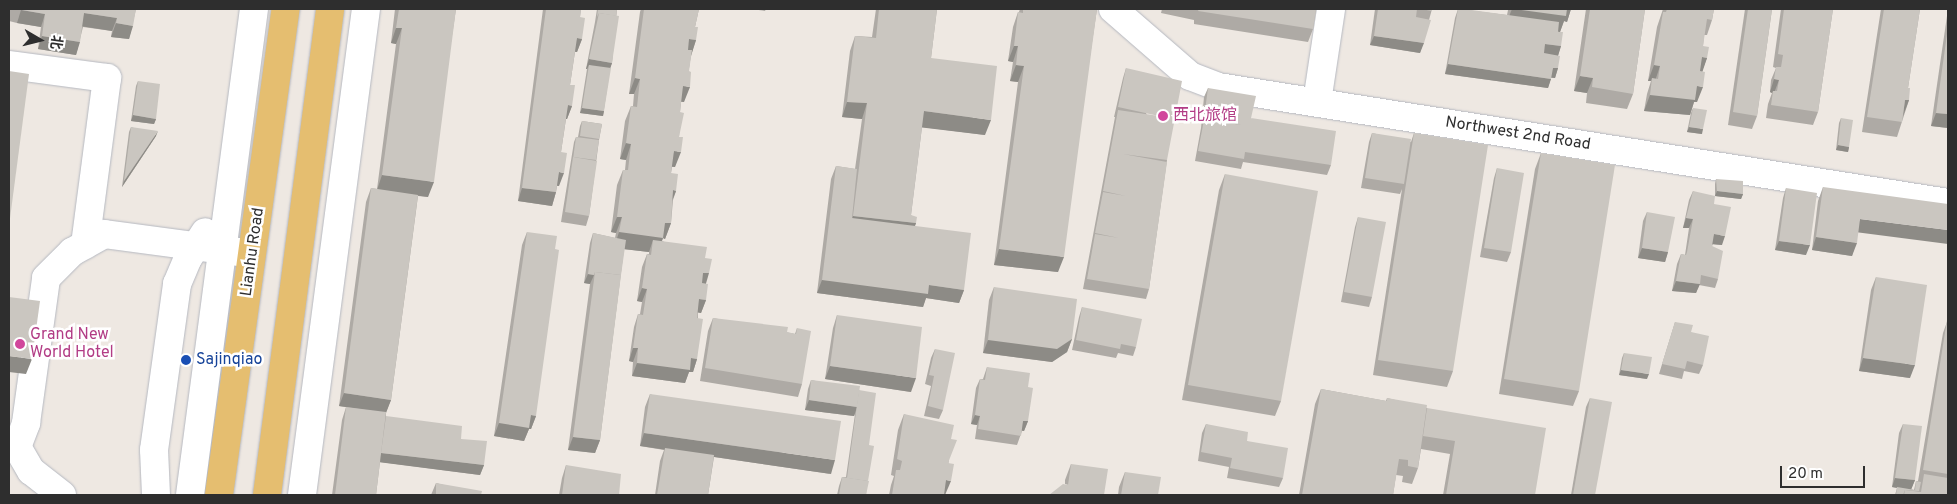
<!DOCTYPE html>
<html>
<head>
<meta charset="utf-8">
<style>
	body { margin:0 }
	#map { position:relative; width:1957px; height:504px; overflow:hidden; background:#eee8e2; font-family:Overpass,"Noto Sans SC",sans-serif }
	div>[style] { position:absolute }
	[style*='--x'] { left:calc(var(--x)*1px); top:calc(var(--y)*1px); width:calc(var(--w)*1px); rotate:calc(var(--a)*1deg) }
	.roads { filter:drop-shadow(0 0 1px #b5b8c0) drop-shadow(0 0 1px #b5b8c0) }
	.minor>* { height:28px; margin:-14px; padding:0 14px; transform-origin:14px; border-radius:14px; background:#fff }
	.major>* { height:28px; margin:-14px; padding:0 14px; transform-origin:14px; border-radius:14px; background:#e5be70 }
	.wall>* { inset:0; background:#aeaaa5 }
	.shaded-wall>* { inset:0; background:#8d8b86 }
	.building>* { inset:0; background:#cac6c0 }
	.dots>* { width:14px; height:14px; translate:-50% -50%; box-sizing:border-box; border:2px solid #fff; border-radius:50% }
	span { translate:-50% -50%; white-space:nowrap; text-align:center; line-height:1.15; -webkit-text-stroke:5px #fff; paint-order:stroke }
	.hotel-label { font-size:16px; color:#b23c85 }
	.left { translate:0 -50%; text-align:left }
	.street-label { font-size:16px; color:#2e2e2e }
	.transit-label { font-size:16px; color:#164399 }
	.frame { position:absolute; inset:0; border:10px solid #2e2e2e; pointer-events:none }
	.north { position:absolute; left:15px; top:15px; width:50px; height:50px; -webkit-text-stroke:4px #fff; paint-order:stroke; rotate:98deg; font-size:14px; font-weight:700; line-height:20px; text-align:center; color:#2e2e2e }
	.north::after { content:''; display:block; margin:auto; width:18px; height:22px; background:#2e2e2e; clip-path:polygon(50% 0,100% 100%,50% 72%,0 100%) }
	.scale { position:absolute; left:1780px; top:466px; width:85px; height:22px; box-sizing:border-box; border:2px solid #2e2e2e; border-top:0; padding-left:6px; font-size:15px; line-height:18px; white-space:nowrap; color:#2e2e2e; -webkit-text-stroke:4px #fff; paint-order:stroke }
</style>
</head>
<body>
<div id="map">
	<div class="roads">
		<div class="minor">
			<i style="--x:1113;--y:9;--w:102;--a:41"></i>
			<i style="--x:1190;--y:76;--w:30;--a:21"></i>
			<i style="--x:1218;--y:87;--w:739;--a:9.03"></i>
			<i style="--x:9;--y:65;--w:99;--a:7.6"></i>
			<i style="--x:107;--y:78;--w:168;--a:97.5"></i>
			<i style="--x:1317;--y:102;--w:94;--a:-81.4"></i>
			<i style="--x:62;--y:495;--w:39;--a:-142"></i>
			<i style="--x:31;--y:471;--w:28;--a:-120"></i>
			<i style="--x:17;--y:447;--w:26;--a:-69"></i>
			<i style="--x:26;--y:423;--w:146;--a:-82.1"></i>
			<i style="--x:46;--y:278;--w:37;--a:-45"></i>
			<i style="--x:72;--y:252;--w:37;--a:-29"></i>
			<i style="--x:104;--y:234;--w:136;--a:7.6"></i>
			<i style="--x:156;--y:495;--w:45;--a:-92.5"></i>
			<i style="--x:154;--y:450;--w:168;--a:-82.1"></i>
			<i style="--x:177;--y:284;--w:26;--a:-67"></i>
			<i style="--x:187;--y:260;--w:33;--a:-57"></i>
			<i style="--x:190;--y:495;--w:490;--a:-82.5"></i>
			<i style="--x:302;--y:495;--w:490;--a:-82.5"></i>
		</div>
		<div class="major">
			<i style="--x:219;--y:495;--w:491;--a:-82.2"></i>
			<i style="--x:267;--y:495;--w:490;--a:-82.6"></i>
		</div>
	</div>
	<div class="wall">
		<i style="clip-path:polygon(9px 9px,136px 9px,129px 39px,111px 37px,112px 31px,83px 27px,76px 55px,38px 49px,41px 27px,17px 23px,9px 21px)"></i>
		<i style="clip-path:polygon(395px 9px,456px 9px,428px 197px,418px 196px,391px 400px,386px 412px,386px 417px,461px 439px,484px 465px,480px 475px,380px 462px,376px 495px,332px 495px,342px 420px,346px 407px,339px 406px,366px 202px,371px 188px,377px 189px,396px 44px,391px 43px)"></i>
		<i style="clip-path:polygon(543px 9px,581px 9px,580px 17px,582px 39px,577px 52px,575px 52px,570px 85px,572px 106px,567px 119px,566px 119px,561px 152px,559px 186px,557px 186px,556px 192px,552px 206px,518px 201px)"></i>
		<i style="clip-path:polygon(597px 9px,617px 9px,612px 63px,610px 68px,603px 116px,580px 113px,587px 69px,586px 69px,595px 22px)"></i>
		<i style="clip-path:polygon(641px 9px,699px 9px,695px 27px,696px 40px,691px 55px,684px 102px,681px 102px,680px 112px,679px 137px,675px 167px,672px 167px,671px 173px,676px 191px,673px 200px,671px 223px,665px 239px,663px 238px,662px 241px,705px 258px,706px 300px,701px 313px,698px 312px,697px 359px,693px 372px,689px 372px,685px 383px,632px 376px,633px 362px,629px 361px,634px 327px,638px 314px,640px 314px,642px 302px,637px 301px,642px 267px,647px 254px,649px 254px,649px 252px,624px 249px,600px 440px,595px 453px,568px 450px,590px 284px,584px 283px,590px 243px,593px 233px,615px 238px,616px 233px,611px 232px,617px 185px,623px 170px,625px 170px,626px 160px,620px 159px,625px 121px,631px 106px,633px 106px,634px 94px,629px 94px,640px 12px)"></i>
		<i style="clip-path:polygon(751px 9px,766px 9px,765px 11px)"></i>
		<i style="clip-path:polygon(854px 9px,864px 9px,863px 10px)"></i>
		<i style="clip-path:polygon(876px 9px,937px 9px,931px 58px,985px 135px,922px 127px,911px 215px,916px 223px,915px 226px,964px 290px,959px 303px,926px 298px,923px 307px,817px 293px,831px 179px,836px 166px,855px 169px,862px 119px,842px 117px,850px 51px,855px 36px,872px 37px)"></i>
		<i style="clip-path:polygon(1020px 9px,1097px 9px,1058px 272px,994px 265px,1018px 82px,1010px 81px,1013px 62px,1008px 61px,1013px 27px,1018px 12px,1019px 12px)"></i>
		<i style="clip-path:polygon(1162px 9px,1316px 9px,1313px 29px,1308px 42px,1194px 24px,1194px 20px,1161px 13px)"></i>
		<i style="clip-path:polygon(1375px 9px,1432px 9px,1420px 53px,1370px 45px)"></i>
		<i style="clip-path:polygon(1458px 9px,1507px 15px,1508px 10px,1502px 9px,1571px 9px,1567px 22px,1564px 21px,1560px 32px,1558px 31px,1561px 46px,1558px 55px,1558px 68px,1555px 78px,1551px 78px,1548px 88px,1445px 74px,1455px 18px)"></i>
		<i style="clip-path:polygon(1586px 9px,1645px 9px,1633px 94px,1627px 109px,1586px 103px,1587px 93px,1574px 91px)"></i>
		<i style="clip-path:polygon(1663px 9px,1714px 9px,1712px 20px,1707px 35px,1704px 35px,1703px 46px,1707px 58px,1702px 71px,1697px 102px,1694px 102px,1690px 115px,1644px 111px,1647px 94px,1651px 81px,1648px 81px,1657px 27px)"></i>
		<i style="clip-path:polygon(1745px 9px,1772px 9px,1757px 116px,1752px 129px,1728px 125px)"></i>
		<i style="clip-path:polygon(1781px 9px,1833px 9px,1818px 112px,1813px 125px,1766px 118px,1768px 104px,1772px 93px,1770px 92px,1771px 80px,1776px 68px,1773px 67px)"></i>
		<i style="clip-path:polygon(1881px 9px,1920px 9px,1908px 88px,1909px 100px,1897px 137px,1862px 132px)"></i>
		<i style="clip-path:polygon(1948px 9px,1948px 128px,1931px 126px)"></i>
		<i style="clip-path:polygon(1126px 68px,1167px 160px,1149px 289px,1146px 299px,1083px 289px,1115px 117px,1114px 117px,1123px 78px)"></i>
		<i style="clip-path:polygon(138px 81px,156px 119px,154px 124px,131px 121px,136px 86px)"></i>
		<i style="clip-path:polygon(1208px 88px,1250px 122px,1331px 165px,1327px 175px,1243px 162px,1241px 169px,1195px 161px,1201px 128px,1204px 97px)"></i>
		<i style="clip-path:polygon(1693px 108px,1702px 134px,1687px 132px,1691px 113px)"></i>
		<i style="clip-path:polygon(1841px 118px,1849px 147px,1848px 152px,1836px 150px,1839px 123px)"></i>
		<i style="clip-path:polygon(582px 121px,602px 124px,599px 140px,589px 216px,586px 226px,561px 222px,574px 142px,576px 137px,578px 137px,580px 126px)"></i>
		<i style="clip-path:polygon(131px 127px,156px 136px,122px 187px,129px 132px)"></i>
		<i style="clip-path:polygon(1372px 133px,1411px 142px,1414px 133px,1453px 371px,1447px 387px,1373px 375px,1402px 189px,1400px 194px,1361px 188px,1369px 142px)"></i>
		<i style="clip-path:polygon(1541px 153px,1579px 391px,1573px 406px,1499px 394px,1535px 169px)"></i>
		<i style="clip-path:polygon(1497px 168px,1511px 252px,1507px 262px,1480px 257px,1494px 178px)"></i>
		<i style="clip-path:polygon(1225px 174px,1281px 401px,1275px 416px,1182px 400px,1219px 190px)"></i>
		<i style="clip-path:polygon(1716px 179px,1743px 194px,1741px 199px,1715px 196px,1715px 184px)"></i>
		<i style="clip-path:polygon(1823px 187px,1858px 232px,1852px 256px,1812px 250px,1818px 201px)"></i>
		<i style="clip-path:polygon(1786px 188px,1806px 255px,1775px 250px,1783px 198px)"></i>
		<i style="clip-path:polygon(1693px 191px,1714px 204px,1722px 245px,1713px 244px,1712px 246px,1718px 279px,1715px 288px,1699px 285px,1696px 293px,1672px 291px,1677px 264px,1681px 254px,1685px 255px,1689px 228px,1683px 228px,1689px 200px)"></i>
		<i style="clip-path:polygon(1647px 212px,1668px 252px,1665px 262px,1638px 258px,1643px 221px)"></i>
		<i style="clip-path:polygon(1358px 217px,1372px 297px,1369px 307px,1341px 302px,1355px 227px)"></i>
		<i style="clip-path:polygon(527px 232px,536px 416px,531px 429px,529px 429px,524px 441px,494px 436px,522px 245px)"></i>
		<i style="clip-path:polygon(1876px 277px,1910px 378px,1859px 371px,1871px 290px)"></i>
		<i style="clip-path:polygon(994px 287px,1072px 339px,1067px 352px,1052px 362px,983px 353px,989px 300px)"></i>
		<i style="clip-path:polygon(1082px 307px,1136px 347px,1133px 356px,1118px 353px,1116px 358px,1072px 350px,1079px 317px)"></i>
		<i style="clip-path:polygon(837px 315px,911px 392px,825px 379px,833px 328px)"></i>
		<i style="clip-path:polygon(713px 318px,795px 334px,797px 328px,802px 384px,798px 397px,700px 381px,708px 331px)"></i>
		<i style="clip-path:polygon(1948px 319px,1948px 495px,1895px 495px,1897px 488px,1892px 487px,1899px 433px,1903px 424px,1915px 480px,1911px 489px,1914px 490px,1916px 481px,1918px 481px,1943px 333px)"></i>
		<i style="clip-path:polygon(1675px 322px,1691px 332px,1703px 365px,1699px 374px,1684px 371px,1682px 379px,1659px 374px)"></i>
		<i style="clip-path:polygon(935px 349px,943px 410px,939px 419px,924px 416px,931px 386px,925px 384px,931px 358px)"></i>
		<i style="clip-path:polygon(1624px 353px,1647px 379px,1619px 375px,1622px 358px)"></i>
		<i style="clip-path:polygon(987px 367px,1028px 387px,1028px 421px,1024px 431px,1022px 431px,1017px 445px,975px 439px,977px 425px,971px 424px,976px 388px,980px 379px,983px 379px)"></i>
		<i style="clip-path:polygon(811px 380px,859px 390px,869px 445px,866px 495px,837px 495px,839px 486px,842px 477px,846px 477px,855px 414px,854px 416px,805px 410px,808px 389px)"></i>
		<i style="clip-path:polygon(1321px 389px,1386px 401px,1387px 398px,1427px 408px,1535px 495px,1443px 495px,1450px 454px,1421px 449px,1418px 468px,1412px 484px,1402px 482px,1403px 476px,1396px 475px,1393px 495px,1299px 495px,1315px 404px)"></i>
		<i style="clip-path:polygon(650px 394px,831px 474px,714px 457px,708px 495px,655px 495px,660px 461px,664px 450px,640px 446px,645px 407px)"></i>
		<i style="clip-path:polygon(1590px 398px,1595px 495px,1571px 495px,1586px 407px)"></i>
		<i style="clip-path:polygon(904px 414px,951px 439px,945px 495px,889px 495px,891px 485px,894px 476px,891px 475px,898px 430px)"></i>
		<i style="clip-path:polygon(1206px 424px,1247px 441px,1283px 478px,1279px 487px,1227px 478px,1229px 467px,1198px 461px,1202px 433px)"></i>
		<i style="clip-path:polygon(1071px 464px,1104px 495px,1065px 484px,1065px 480px)"></i>
		<i style="clip-path:polygon(566px 465px,619px 495px,559px 495px,562px 478px)"></i>
		<i style="clip-path:polygon(1125px 472px,1158px 495px,1118px 495px,1119px 487px)"></i>
		<i style="clip-path:polygon(436px 483px,481px 495px,431px 495px)"></i>
	</div>
	<div class="shaded-wall">
		<i style="clip-path:polygon(1512px 9px,1571px 9px,1567px 22px,1564px 21px,1560px 32px,1506px 24px)"></i>
		<i style="clip-path:polygon(21px 10px,45px 14px,41px 27px,17px 23px)"></i>
		<i style="clip-path:polygon(84px 13px,117px 18px,112px 31px,80px 26px)"></i>
		<i style="clip-path:polygon(116px 23px,133px 26px,129px 39px,111px 37px)"></i>
		<i style="clip-path:polygon(396px 28px,402px 28px,396px 44px,391px 43px)"></i>
		<i style="clip-path:polygon(42px 36px,80px 42px,76px 55px,38px 49px)"></i>
		<i style="clip-path:polygon(1374px 36px,1424px 43px,1420px 53px,1370px 45px)"></i>
		<i style="clip-path:polygon(577px 38px,582px 39px,577px 52px,572px 51px)"></i>
		<i style="clip-path:polygon(689px 39px,696px 40px,691px 56px,684px 55px)"></i>
		<i style="clip-path:polygon(1545px 44px,1561px 46px,1558px 56px,1541px 54px)"></i>
		<i style="clip-path:polygon(1014px 46px,1018px 46px,1013px 62px,1008px 61px)"></i>
		<i style="clip-path:polygon(1702px 57px,1707px 58px,1702px 73px,1696px 72px)"></i>
		<i style="clip-path:polygon(589px 59px,612px 63px,609px 72px,589px 65px,587px 69px,586px 69px)"></i>
		<i style="clip-path:polygon(1448px 64px,1551px 79px,1548px 88px,1445px 74px)"></i>
		<i style="clip-path:polygon(1016px 65px,1024px 66px,1018px 82px,1010px 81px)"></i>
		<i style="clip-path:polygon(1654px 65px,1660px 66px,1655px 81px,1652px 78px,1651px 81px,1648px 81px)"></i>
		<i style="clip-path:polygon(1553px 68px,1558px 68px,1555px 78px,1549px 77px)"></i>
		<i style="clip-path:polygon(1580px 76px,1593px 78px,1587px 93px,1574px 91px)"></i>
		<i style="clip-path:polygon(635px 78px,640px 79px,634px 94px,629px 94px)"></i>
		<i style="clip-path:polygon(1774px 79px,1779px 80px,1774px 93px,1773px 91px,1772px 93px,1770px 92px)"></i>
		<i style="clip-path:polygon(683px 86px,690px 87px,684px 102px,678px 101px)"></i>
		<i style="clip-path:polygon(1697px 86px,1703px 87px,1697px 102px,1694px 102px,1690px 115px,1644px 111px,1650px 95px)"></i>
		<i style="clip-path:polygon(1905px 100px,1909px 100px,1903px 116px)"></i>
		<i style="clip-path:polygon(847px 102px,867px 103px,862px 119px,842px 117px)"></i>
		<i style="clip-path:polygon(568px 105px,572px 106px,567px 119px,563px 119px)"></i>
		<i style="clip-path:polygon(582px 108px,604px 111px,603px 116px,580px 113px)"></i>
		<i style="clip-path:polygon(924px 111px,991px 120px,985px 135px,918px 127px)"></i>
		<i style="clip-path:polygon(1936px 113px,1948px 114px,1948px 128px,1931px 126px)"></i>
		<i style="clip-path:polygon(133px 115px,156px 119px,154px 124px,131px 121px)"></i>
		<i style="clip-path:polygon(1689px 127px,1703px 129px,1702px 134px,1687px 132px)"></i>
		<i style="clip-path:polygon(158px 131px,156px 136px,122px 187px,124px 181px)"></i>
		<i style="clip-path:polygon(626px 143px,631px 144px,626px 160px,620px 159px)"></i>
		<i style="clip-path:polygon(1838px 145px,1849px 147px,1848px 152px,1836px 150px)"></i>
		<i style="clip-path:polygon(674px 151px,681px 152px,675px 167px,668px 166px)"></i>
		<i style="clip-path:polygon(559px 172px,564px 173px,559px 186px,554px 185px)"></i>
		<i style="clip-path:polygon(382px 175px,434px 182px,428px 197px,377px 190px)"></i>
		<i style="clip-path:polygon(522px 188px,556px 192px,552px 206px,518px 201px)"></i>
		<i style="clip-path:polygon(673px 190px,676px 191px,670px 206px)"></i>
		<i style="clip-path:polygon(1717px 191px,1743px 194px,1741px 199px,1715px 196px)"></i>
		<i style="clip-path:polygon(853px 216px,916px 223px,910px 238px,848px 231px)"></i>
		<i style="clip-path:polygon(617px 217px,622px 217px,616px 233px,611px 232px)"></i>
		<i style="clip-path:polygon(1686px 218px,1693px 219px,1689px 228px,1683px 228px)"></i>
		<i style="clip-path:polygon(1860px 219px,1948px 230px,1948px 244px,1855px 232px)"></i>
		<i style="clip-path:polygon(665px 223px,671px 223px,665px 239px,663px 238px,657px 253px,653px 240px,649px 252px,614px 248px,619px 232px)"></i>
		<i style="clip-path:polygon(1714px 234px,1725px 236px,1722px 245px,1710px 244px)"></i>
		<i style="clip-path:polygon(1816px 237px,1857px 243px,1852px 256px,1812px 250px)"></i>
		<i style="clip-path:polygon(1779px 241px,1810px 245px,1806px 255px,1775px 250px)"></i>
		<i style="clip-path:polygon(1642px 248px,1668px 252px,1665px 262px,1638px 258px)"></i>
		<i style="clip-path:polygon(999px 249px,1064px 257px,1058px 272px,994px 265px)"></i>
		<i style="clip-path:polygon(703px 273px,709px 273px,705px 287px,698px 286px)"></i>
		<i style="clip-path:polygon(588px 274px,594px 275px,590px 284px,584px 283px)"></i>
		<i style="clip-path:polygon(822px 280px,929px 285px,964px 290px,959px 303px,926px 298px,923px 307px,817px 293px)"></i>
		<i style="clip-path:polygon(1676px 281px,1700px 284px,1696px 293px,1672px 291px)"></i>
		<i style="clip-path:polygon(642px 288px,647px 289px,642px 302px,637px 301px)"></i>
		<i style="clip-path:polygon(699px 299px,706px 300px,701px 313px,694px 312px)"></i>
		<i style="clip-path:polygon(1072px 339px,1067px 352px,1052px 362px,983px 353px,988px 340px)"></i>
		<i style="clip-path:polygon(633px 348px,638px 348px,633px 362px,629px 361px)"></i>
		<i style="clip-path:polygon(9px 356px,32px 359px,26px 374px,9px 372px)"></i>
		<i style="clip-path:polygon(691px 358px,697px 359px,693px 372px,689px 372px,685px 383px,632px 376px,637px 363px)"></i>
		<i style="clip-path:polygon(1863px 358px,1915px 365px,1910px 378px,1859px 371px)"></i>
		<i style="clip-path:polygon(830px 366px,916px 378px,911px 392px,825px 379px)"></i>
		<i style="clip-path:polygon(1621px 370px,1649px 374px,1647px 379px,1619px 375px)"></i>
		<i style="clip-path:polygon(344px 393px,391px 400px,386px 413px,339px 406px)"></i>
		<i style="clip-path:polygon(809px 400px,857px 407px,854px 416px,805px 410px)"></i>
		<i style="clip-path:polygon(531px 415px,536px 416px,531px 429px,529px 429px,524px 441px,494px 436px,499px 423px)"></i>
		<i style="clip-path:polygon(975px 415px,980px 416px,977px 425px,971px 424px)"></i>
		<i style="clip-path:polygon(1023px 421px,1028px 421px,1024px 431px,1020px 430px)"></i>
		<i style="clip-path:polygon(644px 433px,835px 460px,831px 474px,640px 446px)"></i>
		<i style="clip-path:polygon(573px 437px,600px 440px,595px 453px,568px 450px)"></i>
		<i style="clip-path:polygon(381px 453px,484px 465px,480px 475px,378px 462px)"></i>
		<i style="clip-path:polygon(1895px 478px,1915px 480px,1911px 490px,1892px 487px)"></i>
		<i style="clip-path:polygon(946px 480px,951px 481px,945px 495px,941px 495px)"></i>
	</div>
	<div class="building">
		<i style="clip-path:polygon(16px 9px,136px 9px,133px 26px,116px 23px,117px 18px,84px 13px,80px 42px,42px 36px,45px 14px)"></i>
		<i style="clip-path:polygon(399px 9px,456px 9px,434px 182px,382px 175px,402px 28px,396px 28px)"></i>
		<i style="clip-path:polygon(546px 9px,581px 9px,580px 17px,585px 18px,582px 39px,577px 38px,570px 85px,575px 85px,572px 106px,568px 105px,561px 152px,567px 153px,564px 173px,559px 172px,556px 192px,522px 188px)"></i>
		<i style="clip-path:polygon(598px 9px,617px 9px,616px 16px,599px 13px,597px 17px)"></i>
		<i style="clip-path:polygon(644px 9px,699px 9px,695px 27px,698px 27px,696px 40px,689px 39px,688px 50px,692px 50px,689px 71px,691px 72px,690px 87px,683px 86px,680px 112px,684px 113px,679px 137px,683px 137px,681px 152px,674px 151px,671px 173px,678px 174px,676px 191px,673px 190px,671px 223px,665px 223px,663px 238px,619px 232px,622px 217px,617px 217px,623px 170px,628px 170px,631px 144px,626px 143px,631px 106px,637px 107px,640px 79px,635px 78px)"></i>
		<i style="clip-path:polygon(879px 9px,937px 9px,931px 58px,997px 66px,991px 120px,924px 111px,911px 215px,917px 217px,916px 223px,853px 216px,867px 103px,847px 102px,855px 36px,876px 38px)"></i>
		<i style="clip-path:polygon(1023px 9px,1097px 9px,1064px 257px,999px 249px,1024px 66px,1016px 65px,1018px 46px,1014px 46px,1018px 12px,1023px 13px)"></i>
		<i style="clip-path:polygon(1199px 9px,1316px 9px,1313px 29px,1198px 11px)"></i>
		<i style="clip-path:polygon(1378px 9px,1417px 9px,1416px 17px,1431px 20px,1424px 43px,1374px 36px)"></i>
		<i style="clip-path:polygon(1421px 9px,1432px 9px,1432px 11px)"></i>
		<i style="clip-path:polygon(1458px 9px,1464px 9px,1559px 22px,1558px 32px,1563px 32px,1561px 46px,1545px 44px,1544px 53px,1560px 56px,1558px 68px,1553px 68px,1551px 79px,1448px 64px)"></i>
		<i style="clip-path:polygon(1514px 9px,1567px 9px,1566px 16px)"></i>
		<i style="clip-path:polygon(1590px 9px,1645px 9px,1633px 94px,1592px 87px,1593px 78px,1580px 76px)"></i>
		<i style="clip-path:polygon(1667px 9px,1714px 9px,1712px 20px,1707px 19px,1703px 46px,1709px 47px,1707px 58px,1702px 57px,1700px 71px,1705px 72px,1703px 87px,1697px 86px,1695px 100px,1650px 95px,1652px 78px,1658px 79px,1660px 66px,1654px 65px,1663px 12px,1666px 12px)"></i>
		<i style="clip-path:polygon(1748px 9px,1772px 9px,1757px 116px,1733px 112px)"></i>
		<i style="clip-path:polygon(1784px 9px,1833px 9px,1818px 112px,1771px 105px,1773px 91px,1777px 91px,1779px 80px,1774px 79px,1776px 67px,1781px 67px,1783px 55px,1778px 54px)"></i>
		<i style="clip-path:polygon(1884px 9px,1920px 9px,1908px 88px,1910px 88px,1909px 100px,1905px 100px,1902px 122px,1867px 117px)"></i>
		<i style="clip-path:polygon(599px 13px,619px 16px,612px 63px,589px 59px)"></i>
		<i style="clip-path:polygon(1948px 27px,1948px 114px,1936px 113px)"></i>
		<i style="clip-path:polygon(589px 65px,611px 68px,604px 111px,582px 108px)"></i>
		<i style="clip-path:polygon(1126px 68px,1182px 81px,1167px 160px,1123px 154px,1167px 162px,1149px 289px,1087px 279px,1095px 234px,1119px 238px,1095px 233px,1103px 192px,1126px 196px,1103px 191px,1118px 110px,1159px 116px,1118px 107px)"></i>
		<i style="clip-path:polygon(9px 71px,29px 74px,9px 226px)"></i>
		<i style="clip-path:polygon(138px 81px,160px 84px,156px 119px,133px 115px)"></i>
		<i style="clip-path:polygon(1208px 88px,1256px 96px,1249px 127px,1251px 118px,1336px 131px,1331px 165px,1245px 152px,1244px 159px,1198px 151px,1204px 120px,1242px 125px,1204px 118px)"></i>
		<i style="clip-path:polygon(1693px 108px,1707px 110px,1703px 129px,1689px 127px)"></i>
		<i style="clip-path:polygon(1841px 118px,1853px 120px,1849px 147px,1838px 145px)"></i>
		<i style="clip-path:polygon(582px 121px,602px 124px,599px 139px,580px 136px)"></i>
		<i style="clip-path:polygon(131px 127px,158px 131px,124px 181px)"></i>
		<i style="clip-path:polygon(1372px 133px,1411px 139px,1404px 184px,1365px 178px)"></i>
		<i style="clip-path:polygon(1414px 133px,1488px 145px,1453px 371px,1378px 360px)"></i>
		<i style="clip-path:polygon(576px 137px,599px 140px,596px 160px,573px 157px,573px 159px)"></i>
		<i style="clip-path:polygon(1541px 153px,1615px 165px,1579px 391px,1504px 379px)"></i>
		<i style="clip-path:polygon(573px 157px,597px 161px,589px 216px,565px 212px)"></i>
		<i style="clip-path:polygon(836px 166px,857px 169px,852px 218px,971px 233px,964px 290px,929px 285px,928px 294px,822px 280px)"></i>
		<i style="clip-path:polygon(1497px 168px,1524px 173px,1511px 252px,1484px 248px)"></i>
		<i style="clip-path:polygon(1225px 174px,1318px 191px,1281px 401px,1188px 385px)"></i>
		<i style="clip-path:polygon(1716px 179px,1743px 181px,1743px 194px,1717px 191px)"></i>
		<i style="clip-path:polygon(1823px 187px,1948px 204px,1948px 230px,1860px 219px,1857px 243px,1816px 237px)"></i>
		<i style="clip-path:polygon(371px 188px,418px 195px,391px 400px,344px 393px)"></i>
		<i style="clip-path:polygon(1786px 188px,1817px 193px,1810px 245px,1779px 241px)"></i>
		<i style="clip-path:polygon(1693px 191px,1715px 196px,1714px 204px,1731px 207px,1725px 236px,1714px 234px,1712px 246px,1723px 251px,1718px 279px,1701px 275px,1700px 284px,1676px 281px,1681px 254px,1686px 255px,1687px 252px,1693px 219px,1686px 218px)"></i>
		<i style="clip-path:polygon(1647px 212px,1675px 217px,1668px 252px,1642px 248px)"></i>
		<i style="clip-path:polygon(1358px 217px,1386px 222px,1372px 297px,1344px 292px)"></i>
		<i style="clip-path:polygon(527px 232px,557px 236px,555px 249px,559px 250px,536px 416px,531px 415px,529px 428px,499px 423px)"></i>
		<i style="clip-path:polygon(593px 233px,626px 240px,621px 275px,595px 272px,594px 275px,588px 274px)"></i>
		<i style="clip-path:polygon(653px 240px,707px 247px,705px 258px,712px 259px,709px 273px,703px 273px,702px 283px,708px 284px,706px 300px,699px 299px,697px 318px,703px 319px,697px 359px,691px 358px,690px 370px,637px 363px,638px 348px,633px 348px,638px 314px,643px 315px,647px 289px,642px 288px,647px 254px,651px 255px)"></i>
		<i style="clip-path:polygon(595px 272px,621px 275px,600px 440px,573px 437px)"></i>
		<i style="clip-path:polygon(1876px 277px,1927px 285px,1915px 365px,1863px 358px)"></i>
		<i style="clip-path:polygon(994px 287px,1077px 299px,1072px 339px,1057px 349px,988px 340px)"></i>
		<i style="clip-path:polygon(9px 297px,40px 301px,32px 359px,9px 356px)"></i>
		<i style="clip-path:polygon(1082px 307px,1142px 319px,1136px 347px,1121px 344px,1120px 349px,1076px 340px)"></i>
		<i style="clip-path:polygon(837px 315px,922px 327px,916px 378px,830px 366px)"></i>
		<i style="clip-path:polygon(713px 318px,788px 327px,787px 332px,796px 334px,797px 328px,811px 331px,802px 384px,705px 368px)"></i>
		<i style="clip-path:polygon(1947px 320px,1948px 320px,1948px 474px,1923px 470px)"></i>
		<i style="clip-path:polygon(1675px 322px,1693px 325px,1691px 332px,1709px 336px,1703px 365px,1687px 361px,1685px 369px,1662px 364px)"></i>
		<i style="clip-path:polygon(935px 349px,955px 353px,943px 410px,928px 406px,934px 376px,929px 375px)"></i>
		<i style="clip-path:polygon(1624px 353px,1652px 357px,1649px 374px,1621px 370px)"></i>
		<i style="clip-path:polygon(987px 367px,1030px 373px,1028px 387px,1033px 388px,1028px 421px,1023px 421px,1021px 436px,978px 429px,980px 416px,975px 415px,980px 379px,985px 380px)"></i>
		<i style="clip-path:polygon(811px 380px,860px 386px,857px 407px,809px 400px)"></i>
		<i style="clip-path:polygon(1321px 389px,1387px 401px,1387px 398px,1427px 405px,1418px 468px,1408px 466px,1408px 460px,1399px 459px,1393px 495px,1302px 495px)"></i>
		<i style="clip-path:polygon(859px 390px,876px 393px,869px 445px,874px 446px,868px 481px,847px 478px)"></i>
		<i style="clip-path:polygon(650px 394px,841px 421px,835px 460px,644px 433px)"></i>
		<i style="clip-path:polygon(1590px 398px,1612px 402px,1595px 495px,1573px 495px)"></i>
		<i style="clip-path:polygon(346px 407px,386px 412px,376px 495px,335px 495px)"></i>
		<i style="clip-path:polygon(1427px 408px,1546px 428px,1535px 495px,1446px 495px,1455px 441px,1423px 436px)"></i>
		<i style="clip-path:polygon(904px 414px,954px 425px,951px 439px,957px 440px,948px 463px,954px 464px,951px 481px,946px 480px,944px 495px,892px 495px,896px 470px,900px 470px,902px 461px,897px 459px)"></i>
		<i style="clip-path:polygon(386px 416px,462px 426px,461px 439px,487px 441px,484px 465px,381px 453px)"></i>
		<i style="clip-path:polygon(1206px 424px,1248px 432px,1247px 441px,1288px 448px,1283px 478px,1230px 468px,1232px 458px,1201px 452px)"></i>
		<i style="clip-path:polygon(1903px 424px,1922px 426px,1915px 480px,1895px 478px)"></i>
		<i style="clip-path:polygon(665px 448px,714px 455px,708px 495px,657px 495px)"></i>
		<i style="clip-path:polygon(1071px 464px,1108px 469px,1104px 495px,1049px 495px,1063px 484px,1068px 485px)"></i>
		<i style="clip-path:polygon(566px 465px,621px 474px,619px 495px,562px 495px)"></i>
		<i style="clip-path:polygon(1125px 472px,1161px 477px,1158px 495px,1121px 495px)"></i>
		<i style="clip-path:polygon(1924px 474px,1948px 478px,1948px 495px,1904px 495px,1905px 490px,1921px 492px)"></i>
		<i style="clip-path:polygon(842px 477px,869px 481px,866px 495px,839px 495px)"></i>
		<i style="clip-path:polygon(1916px 481px,1921px 482px,1919px 491px,1905px 490px,1903px 495px,1896px 495px,1897px 487px,1915px 490px)"></i>
		<i style="clip-path:polygon(436px 483px,482px 491px,481px 495px,436px 495px)"></i>
	</div>
	<div class="dots">
		<i style="left:1163px;top:116px;background:#d1479c"></i>
		<i style="left:20px;top:344px;background:#d1479c"></i>
		<i style="left:186px;top:360px;background:#1a4fb4"></i>
	</div>
	<div class="hotel-label">
		<span class="left" style="left:1173px;top:116px">西北旅馆</span>
		<span class="left" style="left:30px;top:344px">Grand New<br>World Hotel</span>
	</div>
	<div class="street-label">
		<span style="left:1518px;top:134px;rotate:9deg">Northwest 2nd Road</span>
		<span style="left:253px;top:252px;rotate:-82deg">Lianhu Road</span>
	</div>
	<div class="transit-label">
		<span class="left" style="left:196px;top:360px">Sajinqiao</span>
	</div>
	<div class="frame"></div>
	<div class="north">北</div>
	<div class="scale">20 m</div>
</div>
</body>
</html>
